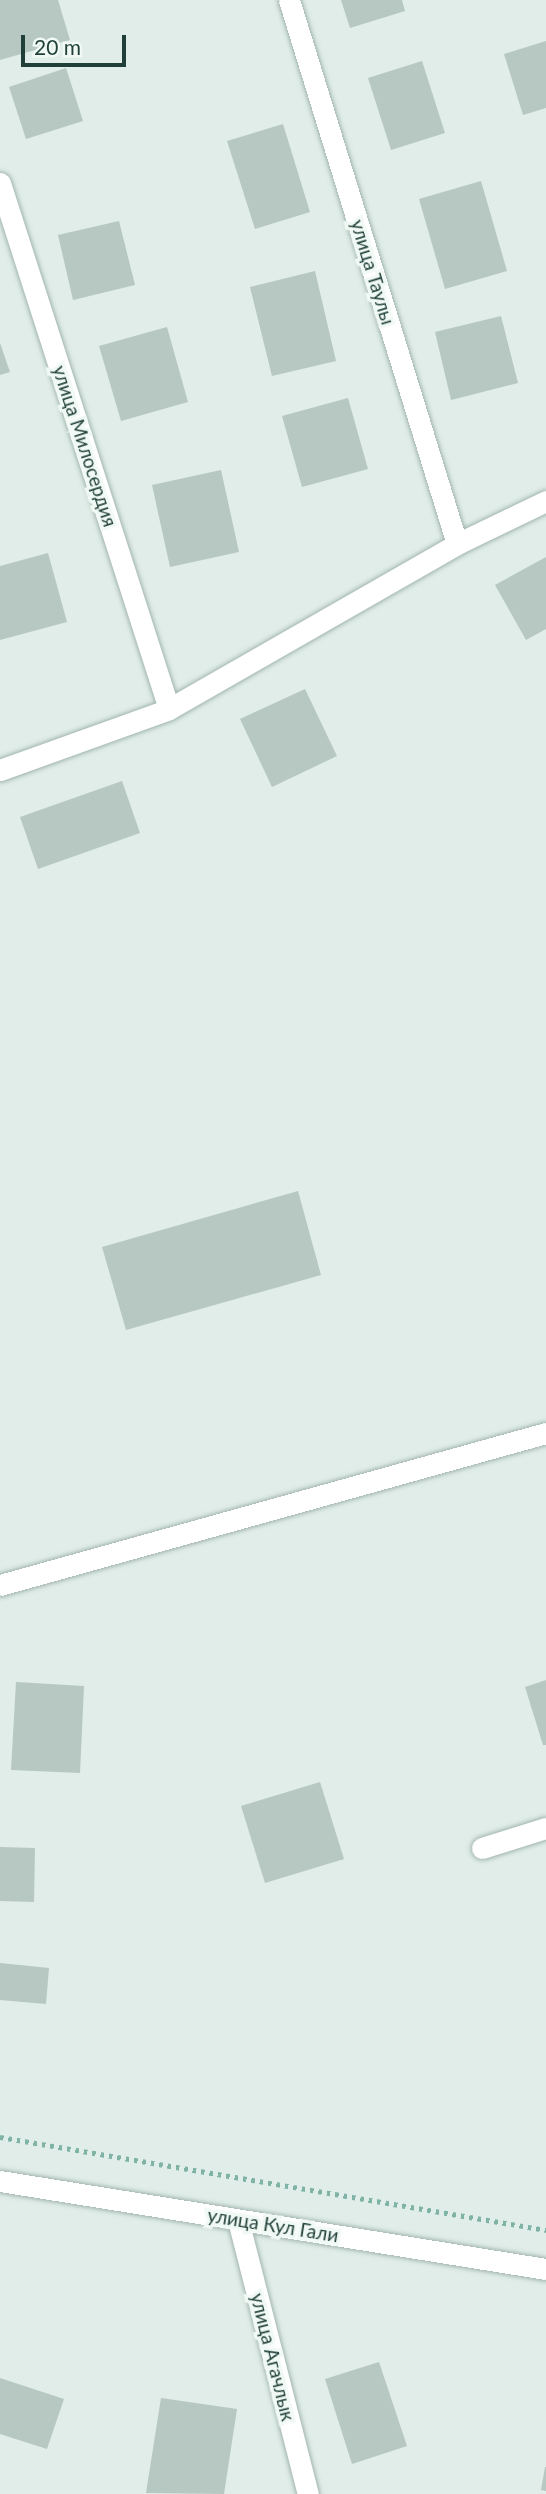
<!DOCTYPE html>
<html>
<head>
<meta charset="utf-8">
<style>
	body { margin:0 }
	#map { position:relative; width:546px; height:2494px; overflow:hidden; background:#e0ede8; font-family:Lato,sans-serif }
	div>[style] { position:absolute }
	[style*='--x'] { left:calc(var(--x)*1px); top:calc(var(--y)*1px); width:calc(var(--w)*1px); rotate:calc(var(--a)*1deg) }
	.building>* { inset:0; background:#b6c8c1 }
	.path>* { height:4.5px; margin-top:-2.25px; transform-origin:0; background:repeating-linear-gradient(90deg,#7eb3a6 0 3.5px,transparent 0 8.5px) }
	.roads { filter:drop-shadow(0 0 2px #a2b5b0) drop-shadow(0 0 2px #a2b5b0) }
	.minor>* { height:21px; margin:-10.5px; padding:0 10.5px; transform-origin:10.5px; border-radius:10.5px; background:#fff }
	span { translate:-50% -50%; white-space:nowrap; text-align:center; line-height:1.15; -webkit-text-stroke:7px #f1f9f5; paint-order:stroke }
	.street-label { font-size:19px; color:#1f3f38 }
	.scale { position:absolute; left:21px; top:35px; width:105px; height:32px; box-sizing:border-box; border:4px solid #1f3f38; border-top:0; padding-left:9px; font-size:21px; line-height:24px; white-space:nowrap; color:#1f3f38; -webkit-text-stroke:5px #f1f9f5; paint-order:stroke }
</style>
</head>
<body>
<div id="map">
	<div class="building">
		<i style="clip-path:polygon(0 0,58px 0,70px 40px,0 60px)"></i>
		<i style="clip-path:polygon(341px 0,402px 0,405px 11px,350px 28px)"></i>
		<i style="clip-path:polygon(546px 41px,546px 108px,523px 115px,504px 54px)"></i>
		<i style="clip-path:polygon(422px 61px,445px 133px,391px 150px,368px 78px)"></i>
		<i style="clip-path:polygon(66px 68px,83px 121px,26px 139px,9px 87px)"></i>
		<i style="clip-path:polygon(283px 124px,310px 212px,255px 229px,227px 141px)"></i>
		<i style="clip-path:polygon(481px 181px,507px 271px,445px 289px,419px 199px)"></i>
		<i style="clip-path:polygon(119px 221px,135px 285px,73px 300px,58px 235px)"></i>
		<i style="clip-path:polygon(315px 271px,336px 361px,272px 376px,250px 287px)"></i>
		<i style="clip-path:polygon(501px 316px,518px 383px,451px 400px,435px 332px)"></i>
		<i style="clip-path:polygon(167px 327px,188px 402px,121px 421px,99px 346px)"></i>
		<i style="clip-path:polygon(0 343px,10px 372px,0 375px)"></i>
		<i style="clip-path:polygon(348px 398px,368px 469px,302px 487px,282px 416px)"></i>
		<i style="clip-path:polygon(221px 470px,239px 552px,170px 567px,152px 485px)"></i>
		<i style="clip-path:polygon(48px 553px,67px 622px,0 640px,0 566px)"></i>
		<i style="clip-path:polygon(546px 557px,546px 629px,526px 640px,495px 585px)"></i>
		<i style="clip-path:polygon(305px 689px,337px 756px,272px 787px,240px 719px)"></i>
		<i style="clip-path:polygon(122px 781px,140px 833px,38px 869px,20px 817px)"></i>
		<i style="clip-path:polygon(298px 1191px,321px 1275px,126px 1330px,102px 1247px)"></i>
		<i style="clip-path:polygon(546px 1680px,546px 1745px,543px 1745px,525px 1687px)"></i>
		<i style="clip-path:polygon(16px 1682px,84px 1686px,80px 1773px,11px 1770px)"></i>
		<i style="clip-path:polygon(320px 1782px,344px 1859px,265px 1883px,241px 1806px)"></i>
		<i style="clip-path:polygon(0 1847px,35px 1848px,34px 1902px,0 1901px)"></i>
		<i style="clip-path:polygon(0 1963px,49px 1968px,46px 2004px,0 2000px)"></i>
		<i style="clip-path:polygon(379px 2362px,407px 2446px,352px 2464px,325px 2379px)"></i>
		<i style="clip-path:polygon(0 2378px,64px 2399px,47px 2449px,0 2434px)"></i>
		<i style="clip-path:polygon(161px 2398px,237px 2409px,224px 2494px,146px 2493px)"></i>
		<i style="clip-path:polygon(545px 2467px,546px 2467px,546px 2491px,541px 2490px)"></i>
	</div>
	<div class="path">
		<i style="--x:0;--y:2137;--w:554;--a:9.67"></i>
	</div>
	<div class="roads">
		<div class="minor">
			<i style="--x:289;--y:0;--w:569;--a:72.84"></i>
			<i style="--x:0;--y:183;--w:552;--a:72.19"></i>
			<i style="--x:0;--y:770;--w:180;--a:-19.8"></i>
			<i style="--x:169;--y:709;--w:332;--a:-29.8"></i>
			<i style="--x:457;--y:544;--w:99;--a:-25.8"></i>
			<i style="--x:0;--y:1585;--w:567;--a:-15.56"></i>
			<i style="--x:482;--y:1848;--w:67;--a:-17.4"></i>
			<i style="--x:0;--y:2181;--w:553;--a:9.16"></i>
			<i style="--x:238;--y:2220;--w:283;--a:75.7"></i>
		</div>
	</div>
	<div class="street-label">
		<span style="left:373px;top:272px;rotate:73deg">улица Таулы</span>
		<span style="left:85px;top:446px;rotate:72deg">улица Милосердия</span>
		<span style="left:273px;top:2225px;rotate:9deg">улица Кул Гали</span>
		<span style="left:273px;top:2357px;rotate:76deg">улица Агачлык</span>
	</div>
	<div class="scale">20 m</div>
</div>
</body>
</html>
